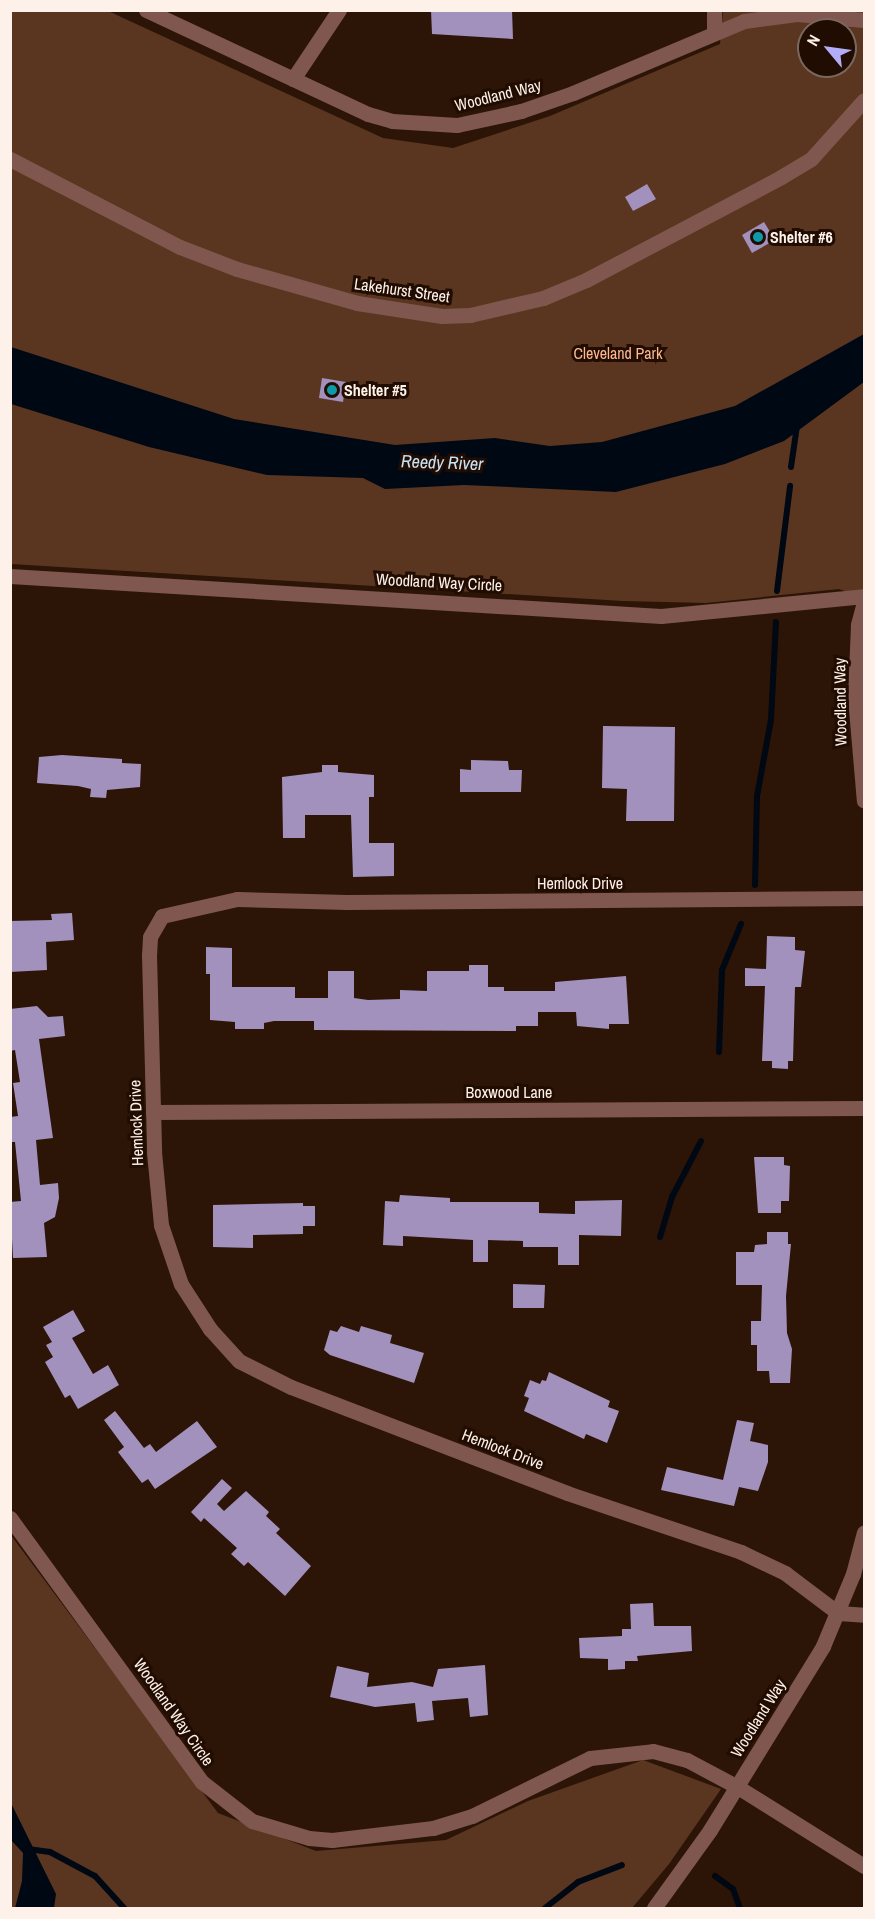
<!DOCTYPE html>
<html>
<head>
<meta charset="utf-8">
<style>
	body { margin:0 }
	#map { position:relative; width:875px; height:1919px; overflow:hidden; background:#2c1507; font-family:"Archivo Narrow",sans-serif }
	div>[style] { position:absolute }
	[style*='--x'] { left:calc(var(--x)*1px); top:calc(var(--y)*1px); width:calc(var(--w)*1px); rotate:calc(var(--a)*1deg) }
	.green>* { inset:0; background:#5a3620 }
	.water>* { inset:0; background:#000814 }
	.stream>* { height:6px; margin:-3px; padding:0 3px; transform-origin:3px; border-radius:3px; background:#000814 }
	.building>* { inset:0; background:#a191bc }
	.minor>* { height:15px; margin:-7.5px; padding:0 7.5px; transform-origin:7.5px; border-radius:7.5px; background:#80574f }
	.dots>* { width:16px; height:16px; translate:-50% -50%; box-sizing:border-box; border:3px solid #210c01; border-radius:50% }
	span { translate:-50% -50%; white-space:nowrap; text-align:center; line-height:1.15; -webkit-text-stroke:6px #210c01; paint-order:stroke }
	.street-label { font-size:16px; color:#fef1e9 }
	.poi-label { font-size:16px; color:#fef1e9; font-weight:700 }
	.left { translate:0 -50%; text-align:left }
	.park-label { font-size:16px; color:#fcb891 }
	.water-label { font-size:18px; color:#c9e3f6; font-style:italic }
	.frame { position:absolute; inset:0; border:12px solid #fef1e9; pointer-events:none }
	.north { position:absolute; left:797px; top:18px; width:60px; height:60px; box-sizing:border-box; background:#210c01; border:2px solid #79685e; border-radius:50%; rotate:299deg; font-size:16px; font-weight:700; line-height:24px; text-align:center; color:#fef1e9 }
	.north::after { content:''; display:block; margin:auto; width:21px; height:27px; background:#b3adf9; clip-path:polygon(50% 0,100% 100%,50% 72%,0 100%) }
</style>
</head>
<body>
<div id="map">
	<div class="green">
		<i style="clip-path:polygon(evenodd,10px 11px,108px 11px,383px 138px,453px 148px,550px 116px,720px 44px,723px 11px,864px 11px,864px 598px,839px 589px,706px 603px,623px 601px,11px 564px,10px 11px,809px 30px,845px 30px,845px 66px,809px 66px,809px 30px)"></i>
		<i style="clip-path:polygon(10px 1534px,218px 1813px,316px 1851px,446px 1840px,528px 1801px,643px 1760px,721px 1789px,669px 1864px,632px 1908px,11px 1908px)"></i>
	</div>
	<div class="water">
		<i style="clip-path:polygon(864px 334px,864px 382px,784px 441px,725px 464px,616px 492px,464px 485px,385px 489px,363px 478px,267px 475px,149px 447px,11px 404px,11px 347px,234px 419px,395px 445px,495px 438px,550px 446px,602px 442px,735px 406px)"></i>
		<i style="clip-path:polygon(10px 1801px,56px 1894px,54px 1908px,15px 1908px,22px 1881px,23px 1853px,11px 1840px)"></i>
	</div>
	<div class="stream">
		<i style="--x:791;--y:467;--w:41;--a:-81.7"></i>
		<i style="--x:777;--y:591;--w:106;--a:-82.9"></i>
		<i style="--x:755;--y:885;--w:89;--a:-88.7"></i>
		<i style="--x:757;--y:796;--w:77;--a:-79.6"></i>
		<i style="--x:771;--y:720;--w:98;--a:-87.1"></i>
		<i style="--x:719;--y:1052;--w:82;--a:-87.9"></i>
		<i style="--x:722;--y:970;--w:50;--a:-67.6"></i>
		<i style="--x:660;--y:1237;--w:42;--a:-73.3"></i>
		<i style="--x:672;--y:1197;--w:63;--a:-62.6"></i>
		<i style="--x:28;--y:1849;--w:22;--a:8"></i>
		<i style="--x:50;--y:1852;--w:51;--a:28.1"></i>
		<i style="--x:95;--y:1876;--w:43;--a:47.8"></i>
		<i style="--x:715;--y:1876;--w:22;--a:36"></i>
		<i style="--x:733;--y:1889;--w:20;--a:70"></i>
		<i style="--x:545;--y:1908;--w:42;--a:-38.2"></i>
		<i style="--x:578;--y:1882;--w:47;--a:-21.1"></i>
	</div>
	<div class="building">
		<i style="clip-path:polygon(431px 10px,512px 10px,513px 39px,432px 34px)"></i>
		<i style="clip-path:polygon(647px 184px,656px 199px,633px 211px,625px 197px)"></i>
		<i style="clip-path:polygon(764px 222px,775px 240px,752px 253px,742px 235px)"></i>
		<i style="clip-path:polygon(322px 378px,346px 382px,343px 402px,319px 398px)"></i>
		<i style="clip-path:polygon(603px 726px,675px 727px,674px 821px,626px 821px,627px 789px,602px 788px)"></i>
		<i style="clip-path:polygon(62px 755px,122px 759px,122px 763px,141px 764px,140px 787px,107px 790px,106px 798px,90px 797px,91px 789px,78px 786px,37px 783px,39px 757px)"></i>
		<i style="clip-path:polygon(471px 760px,508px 761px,509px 770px,522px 770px,521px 792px,460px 792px,460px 769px,471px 770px)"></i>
		<i style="clip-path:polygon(322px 765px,338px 765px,338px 772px,374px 775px,374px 797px,369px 797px,369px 843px,394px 843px,394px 876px,353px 877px,351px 815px,305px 815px,305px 838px,283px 838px,282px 777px,322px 772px)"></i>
		<i style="clip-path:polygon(72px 913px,74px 940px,46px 942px,47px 970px,10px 972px,10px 921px,52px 920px,51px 914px)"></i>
		<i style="clip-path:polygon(767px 936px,795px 937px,795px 950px,805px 951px,801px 987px,795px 987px,793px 1061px,788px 1061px,788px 1069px,772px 1068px,772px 1061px,762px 1061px,765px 986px,745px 986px,745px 968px,766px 969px)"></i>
		<i style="clip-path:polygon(206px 947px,232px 948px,232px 987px,295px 987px,295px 998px,328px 998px,328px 971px,354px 971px,354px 998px,368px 1000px,400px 999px,400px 990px,427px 991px,427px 971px,469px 971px,469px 965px,488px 965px,488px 987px,504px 987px,504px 991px,555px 991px,555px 982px,626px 976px,629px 1024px,609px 1024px,609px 1029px,577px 1026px,576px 1012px,538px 1012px,538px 1026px,516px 1026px,516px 1031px,314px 1030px,314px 1021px,274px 1021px,264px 1023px,264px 1029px,235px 1029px,235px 1022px,210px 1020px,210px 974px,206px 974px)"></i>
		<i style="clip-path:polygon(37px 1006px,48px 1017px,63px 1016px,65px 1036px,39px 1039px,53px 1138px,36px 1140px,40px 1185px,58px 1183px,59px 1198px,55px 1217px,44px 1223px,47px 1257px,13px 1258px,10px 1202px,21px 1201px,15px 1142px,10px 1142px,10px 1117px,18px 1116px,13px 1083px,20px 1082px,15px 1050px,10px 1051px,10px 1009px)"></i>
		<i style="clip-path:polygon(754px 1157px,784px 1157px,784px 1165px,790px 1166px,789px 1201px,781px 1201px,781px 1213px,758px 1213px)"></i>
		<i style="clip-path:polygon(400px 1195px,450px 1198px,450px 1202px,539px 1202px,539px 1213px,575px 1214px,575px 1201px,622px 1200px,621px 1236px,579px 1235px,579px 1265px,558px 1265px,558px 1247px,523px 1247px,523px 1241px,488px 1240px,488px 1262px,473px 1262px,473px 1240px,403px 1236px,403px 1246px,383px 1245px,385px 1201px,399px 1202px)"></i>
		<i style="clip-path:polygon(303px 1203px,303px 1206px,315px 1206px,315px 1226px,303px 1226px,303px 1234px,253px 1235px,253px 1248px,213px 1247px,213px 1205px)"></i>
		<i style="clip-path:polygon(767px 1232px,788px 1232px,788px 1244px,791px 1244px,786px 1296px,787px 1333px,792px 1349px,790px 1383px,770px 1383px,769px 1371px,757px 1371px,757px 1345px,751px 1345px,751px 1321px,761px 1321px,762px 1285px,736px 1285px,736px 1252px,754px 1252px,755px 1245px,767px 1244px)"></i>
		<i style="clip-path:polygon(513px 1284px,545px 1285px,544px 1308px,513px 1308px)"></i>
		<i style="clip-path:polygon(73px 1310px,85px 1331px,72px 1338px,93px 1374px,108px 1365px,119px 1385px,78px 1409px,70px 1395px,65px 1398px,45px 1362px,53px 1357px,46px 1345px,52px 1342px,43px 1327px)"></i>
		<i style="clip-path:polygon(341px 1326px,359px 1332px,361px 1326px,392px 1335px,390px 1343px,424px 1353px,414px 1383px,330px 1355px,324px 1350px,330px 1330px,337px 1332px)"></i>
		<i style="clip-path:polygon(549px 1372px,610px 1401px,608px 1407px,619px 1411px,607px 1443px,586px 1434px,584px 1439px,524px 1411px,529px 1398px,524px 1396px,530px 1380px,540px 1384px,542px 1380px,546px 1381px)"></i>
		<i style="clip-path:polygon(115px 1411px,144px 1448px,150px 1444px,156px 1452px,197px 1421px,217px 1447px,155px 1489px,148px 1479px,142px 1483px,118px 1452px,124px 1447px,104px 1420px)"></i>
		<i style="clip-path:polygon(737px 1420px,754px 1423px,750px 1441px,768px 1445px,768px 1462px,758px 1491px,739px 1487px,734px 1506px,661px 1490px,667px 1467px,723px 1480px)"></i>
		<i style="clip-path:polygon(222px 1479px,232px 1488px,217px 1504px,224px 1511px,246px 1491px,269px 1512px,266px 1516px,280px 1529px,276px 1533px,311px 1566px,285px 1596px,248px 1562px,244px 1566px,231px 1554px,237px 1548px,204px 1518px,201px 1522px,191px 1512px)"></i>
		<i style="clip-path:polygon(653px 1603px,654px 1626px,691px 1626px,692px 1651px,637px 1656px,638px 1661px,625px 1661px,625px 1669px,608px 1670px,608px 1659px,580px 1658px,579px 1638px,622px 1636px,622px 1629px,631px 1629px,630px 1604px)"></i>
		<i style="clip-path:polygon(485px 1665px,488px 1715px,470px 1717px,468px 1698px,432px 1701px,434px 1720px,417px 1722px,415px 1703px,375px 1707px,330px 1697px,337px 1666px,369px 1673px,367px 1687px,412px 1682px,433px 1687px,438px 1669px)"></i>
	</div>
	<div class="minor">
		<i style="--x:146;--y:10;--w:245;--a:25.1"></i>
		<i style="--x:368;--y:114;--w:25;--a:16"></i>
		<i style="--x:392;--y:121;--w:65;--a:3.5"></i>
		<i style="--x:457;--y:125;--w:66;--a:-12.3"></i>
		<i style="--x:521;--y:111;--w:55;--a:-19.1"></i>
		<i style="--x:573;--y:93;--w:186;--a:-22.8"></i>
		<i style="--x:744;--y:21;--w:53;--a:-7.5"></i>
		<i style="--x:797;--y:14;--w:67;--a:5.1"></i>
		<i style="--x:714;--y:10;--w:22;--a:90"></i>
		<i style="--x:293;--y:79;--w:83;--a:-56.3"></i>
		<i style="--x:10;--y:159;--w:191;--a:27.4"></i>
		<i style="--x:180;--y:247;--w:61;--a:21.1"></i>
		<i style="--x:237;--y:269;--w:125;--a:15.8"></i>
		<i style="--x:357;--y:303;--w:86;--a:8.7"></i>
		<i style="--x:442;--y:316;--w:28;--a:-2"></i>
		<i style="--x:470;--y:315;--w:75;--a:-13.1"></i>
		<i style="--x:543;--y:298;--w:47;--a:-22.7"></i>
		<i style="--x:586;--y:280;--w:221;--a:-27.8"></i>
		<i style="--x:781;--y:177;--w:35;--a:-31"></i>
		<i style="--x:811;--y:159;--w:79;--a:-48.1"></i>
		<i style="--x:10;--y:576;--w:652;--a:3.52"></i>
		<i style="--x:661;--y:616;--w:204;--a:-5.6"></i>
		<i style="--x:864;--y:602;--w:24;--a:105"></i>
		<i style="--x:858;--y:625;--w:72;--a:92.4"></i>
		<i style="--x:855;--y:697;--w:104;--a:85.1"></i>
		<i style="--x:864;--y:898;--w:517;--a:179.56"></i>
		<i style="--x:347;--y:902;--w:110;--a:-178.4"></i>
		<i style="--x:237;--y:899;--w:77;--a:167.2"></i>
		<i style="--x:162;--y:916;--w:24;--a:120"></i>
		<i style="--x:150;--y:937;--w:18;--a:93"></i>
		<i style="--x:149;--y:955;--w:197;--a:88.5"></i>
		<i style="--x:154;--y:1152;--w:73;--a:84.5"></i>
		<i style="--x:161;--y:1225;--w:62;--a:71.3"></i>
		<i style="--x:181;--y:1284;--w:54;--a:57.2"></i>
		<i style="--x:210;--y:1329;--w:43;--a:47.8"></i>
		<i style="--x:239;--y:1361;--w:58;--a:26.6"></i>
		<i style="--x:291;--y:1387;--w:296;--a:21"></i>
		<i style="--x:567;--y:1493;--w:184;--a:18.7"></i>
		<i style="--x:741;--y:1552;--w:49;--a:25.5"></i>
		<i style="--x:785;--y:1573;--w:66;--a:37"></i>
		<i style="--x:838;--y:1613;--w:26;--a:4"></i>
		<i style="--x:153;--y:1112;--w:711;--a:-0.32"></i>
		<i style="--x:10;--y:1518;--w:326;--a:54"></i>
		<i style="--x:202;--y:1782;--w:63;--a:38"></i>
		<i style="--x:252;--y:1821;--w:59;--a:16.6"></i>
		<i style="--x:309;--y:1838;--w:23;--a:5"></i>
		<i style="--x:332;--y:1840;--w:102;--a:-6.8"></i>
		<i style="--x:433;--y:1828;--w:41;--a:-17.1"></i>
		<i style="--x:472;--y:1816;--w:131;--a:-26.2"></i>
		<i style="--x:590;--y:1758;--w:63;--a:-6.3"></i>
		<i style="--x:653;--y:1751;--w:35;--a:15"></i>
		<i style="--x:687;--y:1760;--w:55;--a:28"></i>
		<i style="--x:736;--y:1786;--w:151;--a:32"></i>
		<i style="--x:654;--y:1908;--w:96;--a:-54.3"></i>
		<i style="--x:710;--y:1830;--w:216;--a:-58.4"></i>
		<i style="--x:823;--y:1646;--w:78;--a:-67.4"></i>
		<i style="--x:853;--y:1574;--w:43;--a:-75.3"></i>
	</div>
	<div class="dots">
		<i style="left:758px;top:237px;background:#0f9aa8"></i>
		<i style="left:332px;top:390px;background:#0f9aa8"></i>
	</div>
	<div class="street-label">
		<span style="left:498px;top:95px;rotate:-14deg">Woodland Way</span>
		<span style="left:402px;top:290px;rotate:8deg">Lakehurst Street</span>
		<span style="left:439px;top:582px;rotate:3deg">Woodland Way Circle</span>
		<span style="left:840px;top:702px;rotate:-91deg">Woodland Way</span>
		<span style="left:580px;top:883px">Hemlock Drive</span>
		<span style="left:509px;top:1092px">Boxwood Lane</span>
		<span style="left:136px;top:1123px;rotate:-92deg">Hemlock Drive</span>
		<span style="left:503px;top:1449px;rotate:21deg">Hemlock Drive</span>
		<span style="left:174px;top:1712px;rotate:55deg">Woodland Way Circle</span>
		<span style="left:758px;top:1718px;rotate:-58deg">Woodland Way</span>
	</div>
	<div class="poi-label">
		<span class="left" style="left:770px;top:237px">Shelter #6</span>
		<span class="left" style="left:344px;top:390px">Shelter #5</span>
	</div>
	<div class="park-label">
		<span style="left:618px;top:353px">Cleveland Park</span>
	</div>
	<div class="water-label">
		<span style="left:442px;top:463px;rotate:2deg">Reedy River</span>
	</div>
	<div class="frame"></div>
	<div class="north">N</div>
</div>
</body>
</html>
